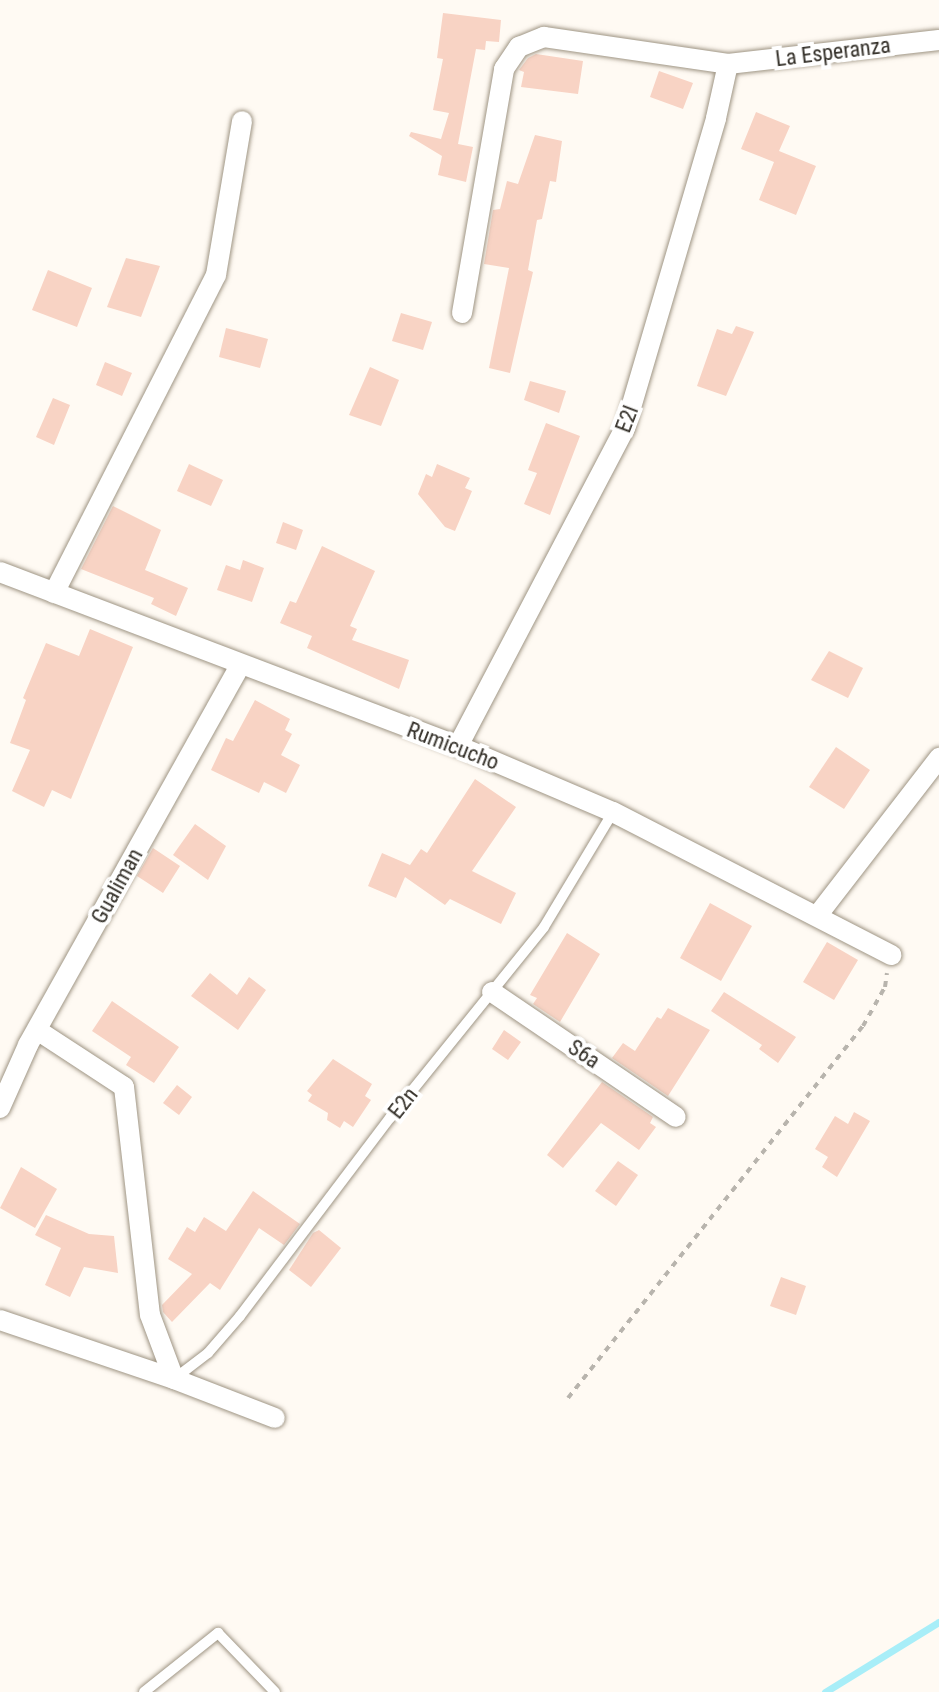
<!DOCTYPE html>
<html>
<head>
<meta charset="utf-8">
<style>
	body { margin:0 }
	#map { position:relative; width:939px; height:1692px; overflow:hidden; background:#fffaf3; font-family:"Roboto Condensed",sans-serif }
	div>[style] { position:absolute }
	[style*='--x'] { left:calc(var(--x)*1px); top:calc(var(--y)*1px); width:calc(var(--w)*1px); rotate:calc(var(--a)*1deg) }
	.stream>* { height:7px; margin:-3.5px; padding:0 3.5px; transform-origin:3.5px; border-radius:3.5px; background:#a8eef8 }
	.building>* { inset:0; background:#f8d3c4 }
	.path>* { height:4px; margin-top:-2px; transform-origin:0; background:repeating-linear-gradient(90deg,#b8b4ad 0 6px,transparent 0 12px) }
	.roads { filter:drop-shadow(0 0 2px #9f9584) drop-shadow(0 0 2px #9f9584) }
	.service>* { height:10px; margin:-5px; padding:0 5px; transform-origin:5px; border-radius:5px; background:#fff }
	.minor>* { height:20px; margin:-10px; padding:0 10px; transform-origin:10px; border-radius:10px; background:#fff }
	span { translate:-50% -50%; white-space:nowrap; text-align:center; line-height:1.15; -webkit-text-stroke:8px #fff; paint-order:stroke }
	.street-label { font-size:22px; color:#332f28 }
</style>
</head>
<body>
<div id="map">
	<div class="stream">
		<i style="--x:825;--y:1692;--w:134;--a:-31.6"></i>
	</div>
	<div class="building">
		<i style="clip-path:polygon(443px 13px,501px 20px,499px 42px,486px 41px,485px 50px,476px 49px,458px 144px,473px 147px,466px 182px,438px 175px,442px 156px,409px 136px,411px 132px,441px 139px,449px 113px,433px 110px,443px 59px,437px 58px)"></i>
		<i style="clip-path:polygon(536px 54px,583px 61px,578px 94px,521px 87px,524px 72px,519px 70px,528px 58px)"></i>
		<i style="clip-path:polygon(659px 71px,693px 83px,683px 109px,650px 97px)"></i>
		<i style="clip-path:polygon(756px 112px,790px 126px,779px 151px,816px 166px,796px 215px,759px 200px,774px 162px,741px 149px)"></i>
		<i style="clip-path:polygon(535px 135px,562px 141px,556px 182px,550px 181px,542px 219px,537px 220px,528px 270px,533px 272px,510px 373px,489px 368px,509px 268px,484px 264px,493px 210px,500px 209px,507px 181px,518px 184px)"></i>
		<i style="clip-path:polygon(126px 258px,160px 266px,141px 317px,107px 307px)"></i>
		<i style="clip-path:polygon(48px 270px,92px 288px,77px 327px,32px 310px)"></i>
		<i style="clip-path:polygon(401px 313px,432px 322px,423px 350px,392px 341px)"></i>
		<i style="clip-path:polygon(736px 326px,754px 332px,726px 396px,697px 386px,717px 329px,732px 334px)"></i>
		<i style="clip-path:polygon(226px 328px,268px 339px,260px 368px,219px 357px)"></i>
		<i style="clip-path:polygon(105px 362px,132px 373px,122px 396px,96px 385px)"></i>
		<i style="clip-path:polygon(370px 367px,399px 380px,381px 426px,349px 415px)"></i>
		<i style="clip-path:polygon(530px 381px,566px 391px,559px 413px,524px 400px)"></i>
		<i style="clip-path:polygon(53px 398px,70px 405px,54px 445px,36px 437px)"></i>
		<i style="clip-path:polygon(546px 423px,580px 436px,550px 515px,524px 504px,537px 473px,528px 470px)"></i>
		<i style="clip-path:polygon(189px 464px,223px 480px,211px 506px,177px 491px)"></i>
		<i style="clip-path:polygon(437px 464px,470px 478px,465px 488px,472px 491px,455px 531px,445px 527px,418px 494px,426px 474px,432px 477px)"></i>
		<i style="clip-path:polygon(113px 506px,161px 530px,145px 570px,188px 588px,176px 616px,151px 604px,154px 598px,81px 569px)"></i>
		<i style="clip-path:polygon(283px 522px,303px 530px,296px 550px,276px 543px)"></i>
		<i style="clip-path:polygon(322px 546px,375px 571px,350px 626px,357px 629px,352px 640px,409px 660px,399px 689px,307px 648px,312px 636px,280px 623px,290px 601px,296px 603px)"></i>
		<i style="clip-path:polygon(243px 560px,264px 568px,252px 602px,217px 590px,226px 565px,240px 570px)"></i>
		<i style="clip-path:polygon(90px 629px,133px 647px,71px 799px,52px 790px,44px 807px,12px 791px,30px 750px,10px 743px,26px 700px,23px 698px,46px 643px,79px 656px)"></i>
		<i style="clip-path:polygon(829px 651px,863px 668px,848px 698px,811px 680px)"></i>
		<i style="clip-path:polygon(255px 700px,290px 719px,285px 730px,292px 734px,281px 755px,300px 765px,286px 793px,264px 782px,259px 793px,211px 770px,226px 738px,233px 741px)"></i>
		<i style="clip-path:polygon(836px 747px,870px 770px,844px 809px,809px 787px)"></i>
		<i style="clip-path:polygon(475px 779px,516px 807px,472px 871px,516px 893px,501px 924px,450px 899px,445px 905px,405px 877px,396px 898px,368px 886px,382px 853px,410px 865px,421px 849px,427px 853px)"></i>
		<i style="clip-path:polygon(195px 824px,226px 846px,208px 880px,173px 855px)"></i>
		<i style="clip-path:polygon(153px 848px,180px 866px,163px 893px,137px 876px)"></i>
		<i style="clip-path:polygon(710px 903px,752px 926px,721px 981px,680px 958px)"></i>
		<i style="clip-path:polygon(567px 933px,600px 954px,560px 1022px,533px 1004px,537px 998px,530px 995px)"></i>
		<i style="clip-path:polygon(827px 942px,858px 960px,834px 1000px,803px 982px)"></i>
		<i style="clip-path:polygon(210px 973px,237px 995px,249px 977px,266px 990px,238px 1030px,191px 996px)"></i>
		<i style="clip-path:polygon(724px 992px,796px 1037px,778px 1063px,759px 1049px,762px 1045px,711px 1011px)"></i>
		<i style="clip-path:polygon(112px 1001px,179px 1047px,154px 1083px,126px 1065px,131px 1057px,92px 1031px)"></i>
		<i style="clip-path:polygon(668px 1008px,710px 1030px,668px 1096px,612px 1058px,623px 1043px,635px 1051px,657px 1017px,661px 1019px)"></i>
		<i style="clip-path:polygon(504px 1030px,521px 1042px,508px 1060px,492px 1049px)"></i>
		<i style="clip-path:polygon(333px 1059px,372px 1084px,365px 1096px,371px 1100px,353px 1127px,344px 1121px,340px 1128px,327px 1120px,328px 1113px,308px 1101px,312px 1095px,307px 1091px)"></i>
		<i style="clip-path:polygon(602px 1082px,653px 1117px,650px 1123px,656px 1127px,639px 1150px,601px 1123px,563px 1168px,547px 1155px)"></i>
		<i style="clip-path:polygon(177px 1085px,192px 1097px,179px 1115px,163px 1103px)"></i>
		<i style="clip-path:polygon(854px 1112px,870px 1121px,837px 1177px,822px 1167px,828px 1157px,815px 1149px,835px 1116px,848px 1124px)"></i>
		<i style="clip-path:polygon(618px 1161px,638px 1175px,616px 1206px,595px 1191px)"></i>
		<i style="clip-path:polygon(21px 1167px,57px 1189px,35px 1228px,0 1208px)"></i>
		<i style="clip-path:polygon(253px 1191px,300px 1224px,284px 1245px,259px 1228px,220px 1290px,210px 1283px,172px 1322px,163px 1312px,162px 1305px,192px 1274px,168px 1259px,187px 1227px,195px 1232px,204px 1217px,226px 1231px)"></i>
		<i style="clip-path:polygon(46px 1215px,89px 1234px,114px 1236px,118px 1273px,84px 1267px,70px 1297px,45px 1285px,61px 1248px,35px 1235px)"></i>
		<i style="clip-path:polygon(319px 1230px,341px 1248px,311px 1287px,289px 1270px,313px 1233px)"></i>
		<i style="clip-path:polygon(781px 1277px,806px 1286px,796px 1315px,770px 1306px)"></i>
	</div>
	<div class="path">
		<i style="--x:568;--y:1398;--w:475;--a:-51.6"></i>
		<i style="--x:863;--y:1026;--w:45;--a:-60.6"></i>
		<i style="--x:885;--y:987;--w:14;--a:-82"></i>
	</div>
	<div class="roads">
		<div class="service">
			<i style="--x:174;--y:1379;--w:43;--a:-37.4"></i>
			<i style="--x:208;--y:1353;--w:49;--a:-49.1"></i>
			<i style="--x:240;--y:1316;--w:248;--a:-52.9"></i>
			<i style="--x:390;--y:1118;--w:245;--a:-51.1"></i>
			<i style="--x:544;--y:927;--w:134;--a:-59"></i>
			<i style="--x:144;--y:1692;--w:95;--a:-38.6"></i>
			<i style="--x:218;--y:1633;--w:82;--a:46"></i>
		</div>
		<div class="minor">
			<i style="--x:462;--y:313;--w:248;--a:-80.2"></i>
			<i style="--x:504;--y:69;--w:27;--a:-56"></i>
			<i style="--x:519;--y:47;--w:27;--a:-22"></i>
			<i style="--x:544;--y:37;--w:186;--a:8.3"></i>
			<i style="--x:728;--y:64;--w:212;--a:-6.5"></i>
			<i style="--x:0;--y:572;--w:490;--a:20.8"></i>
			<i style="--x:458;--y:746;--w:168;--a:23.1"></i>
			<i style="--x:613;--y:812;--w:313;--a:27.2"></i>
			<i style="--x:54;--y:593;--w:357;--a:-63"></i>
			<i style="--x:216;--y:275;--w:156;--a:-80.4"></i>
			<i style="--x:458;--y:746;--w:359;--a:-62.3"></i>
			<i style="--x:625;--y:428;--w:323;--a:-73.6"></i>
			<i style="--x:716;--y:118;--w:55;--a:-77.5"></i>
			<i style="--x:817;--y:916;--w:200;--a:-52.3"></i>
			<i style="--x:492;--y:992;--w:222;--a:34.2"></i>
			<i style="--x:37;--y:1030;--w:104;--a:33.2"></i>
			<i style="--x:124;--y:1087;--w:229;--a:83.5"></i>
			<i style="--x:150;--y:1315;--w:68;--a:69.4"></i>
			<i style="--x:0;--y:1108;--w:69;--a:-66"></i>
			<i style="--x:28;--y:1045;--w:434;--a:-60.8"></i>
			<i style="--x:0;--y:1320;--w:184;--a:18.7"></i>
			<i style="--x:174;--y:1379;--w:108;--a:21.1"></i>
		</div>
	</div>
	<div class="street-label">
		<span style="left:833px;top:52px;rotate:-7deg">La Esperanza</span>
		<span style="left:627px;top:419px;rotate:-69deg">E2l</span>
		<span style="left:453px;top:746px;rotate:21deg">Rumicucho</span>
		<span style="left:117px;top:886px;rotate:-61deg">Gualiman</span>
		<span style="left:584px;top:1054px;rotate:34deg">S6a</span>
		<span style="left:403px;top:1103px;rotate:-52deg">E2n</span>
	</div>
</div>
</body>
</html>
